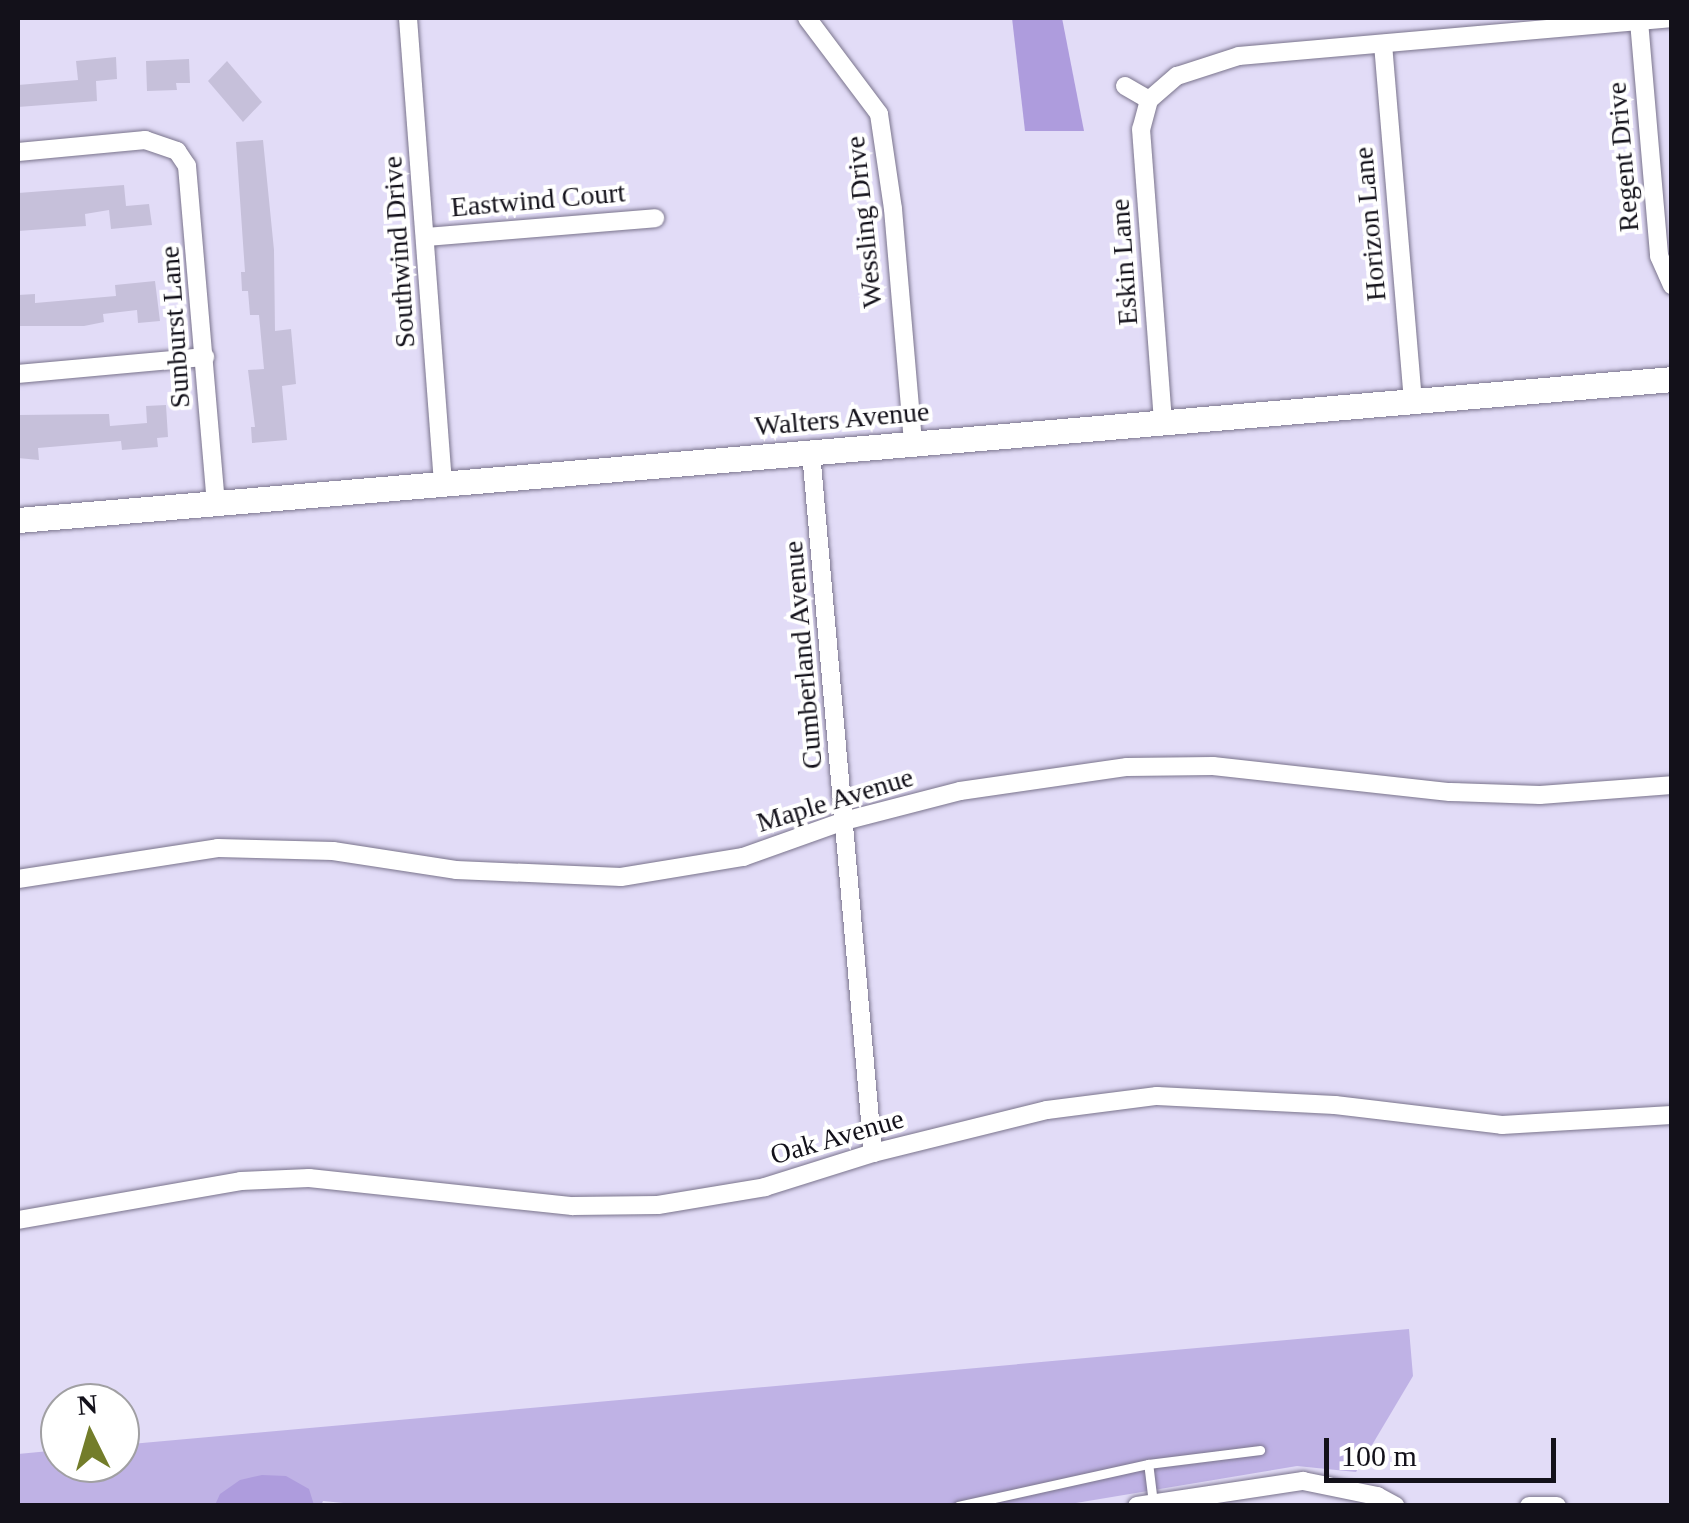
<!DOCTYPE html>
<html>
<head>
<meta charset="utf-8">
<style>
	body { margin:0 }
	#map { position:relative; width:1689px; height:1523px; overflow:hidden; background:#e2dcf7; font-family:Georgia,serif }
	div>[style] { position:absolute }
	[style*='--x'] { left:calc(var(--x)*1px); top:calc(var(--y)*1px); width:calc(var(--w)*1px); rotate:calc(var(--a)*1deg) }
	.green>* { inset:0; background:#bfb2e5 }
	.water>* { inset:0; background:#ae9cdd }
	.building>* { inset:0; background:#c6c0da }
	.roads { filter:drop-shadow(0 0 2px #7a748c) drop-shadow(0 0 2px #7a748c) }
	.lane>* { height:9px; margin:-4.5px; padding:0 4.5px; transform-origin:4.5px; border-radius:4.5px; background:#fff }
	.street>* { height:18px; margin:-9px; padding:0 9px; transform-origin:9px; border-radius:9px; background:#fff }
	.secondary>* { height:25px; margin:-12.5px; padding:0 12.5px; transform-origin:12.5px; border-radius:12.5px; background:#fff }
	span { translate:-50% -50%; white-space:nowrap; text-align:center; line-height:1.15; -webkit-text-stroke:8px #fff; paint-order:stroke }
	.street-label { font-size:28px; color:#13111a }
	.frame { position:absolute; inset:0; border:20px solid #13111a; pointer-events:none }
	.north { position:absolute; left:40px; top:1383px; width:100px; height:100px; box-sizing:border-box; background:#fff; border:2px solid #a1a0a3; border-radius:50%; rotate:355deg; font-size:28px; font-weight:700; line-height:40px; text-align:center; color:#13111a }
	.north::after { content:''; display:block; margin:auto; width:35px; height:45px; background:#737d2a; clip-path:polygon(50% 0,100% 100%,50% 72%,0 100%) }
	.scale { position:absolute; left:1324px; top:1438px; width:232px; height:45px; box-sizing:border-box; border:5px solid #13111a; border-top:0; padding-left:12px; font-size:30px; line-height:35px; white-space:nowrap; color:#13111a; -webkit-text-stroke:8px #fff; paint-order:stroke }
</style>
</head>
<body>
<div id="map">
	<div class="green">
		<i style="clip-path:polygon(1409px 1329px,1413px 1376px,1356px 1472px,1297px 1466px,1058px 1506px,374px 1506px,323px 1501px,321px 1506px,18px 1506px,18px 1454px,60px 1450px,60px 1463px,120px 1463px,120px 1445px)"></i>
	</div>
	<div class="water">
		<i style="clip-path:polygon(1012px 18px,1062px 18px,1084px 131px,1025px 131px)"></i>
		<i style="clip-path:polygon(262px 1475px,286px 1476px,309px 1489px,314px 1505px,215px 1505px,220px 1494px,240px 1480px)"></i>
	</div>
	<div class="building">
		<i style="clip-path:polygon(116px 57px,117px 79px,96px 81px,97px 101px,18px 107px,18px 85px,78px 80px,76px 61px)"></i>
		<i style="clip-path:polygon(189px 59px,190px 83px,176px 83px,177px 90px,147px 91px,146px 61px)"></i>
		<i style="clip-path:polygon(227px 61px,262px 102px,243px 122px,208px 81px)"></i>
		<i style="clip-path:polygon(263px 140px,274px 250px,275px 331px,291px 329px,296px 384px,282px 386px,287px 440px,252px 443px,251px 427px,255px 427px,248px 370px,264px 369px,259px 315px,250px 315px,248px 291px,242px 291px,241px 272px,245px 272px,236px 142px)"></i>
		<i style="clip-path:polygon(124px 185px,126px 206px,149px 204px,152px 225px,111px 229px,109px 210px,85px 214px,86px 226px,18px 231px,18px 193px)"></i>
		<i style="clip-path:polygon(155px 281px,160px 321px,138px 323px,137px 310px,103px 314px,104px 322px,84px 326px,18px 326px,18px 295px,35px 294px,35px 303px,116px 296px,115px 285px)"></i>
		<i style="clip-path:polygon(166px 405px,168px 437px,157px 438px,158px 447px,122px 450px,121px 441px,38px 448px,39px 460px,18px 458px,18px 415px,109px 414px,110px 426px,147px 423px,146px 406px)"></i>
	</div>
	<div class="roads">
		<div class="lane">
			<i style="--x:1153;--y:1503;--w:39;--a:-97"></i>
			<i style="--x:1148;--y:1464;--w:113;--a:-7.1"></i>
			<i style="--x:958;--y:1506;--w:195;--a:-12.5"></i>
		</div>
		<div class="street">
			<i style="--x:408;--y:18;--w:466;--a:85.7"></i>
			<i style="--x:807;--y:18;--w:120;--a:53.1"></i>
			<i style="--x:879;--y:114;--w:96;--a:81.6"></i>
			<i style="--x:893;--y:209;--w:235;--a:85.1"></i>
			<i style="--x:1639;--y:21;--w:236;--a:85.1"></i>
			<i style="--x:1659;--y:256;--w:32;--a:66"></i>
			<i style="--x:1383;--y:44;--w:358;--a:85.2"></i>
			<i style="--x:1125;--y:86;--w:28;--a:30"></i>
			<i style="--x:1149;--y:100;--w:37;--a:-41"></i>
			<i style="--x:1177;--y:76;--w:65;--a:-17.9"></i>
			<i style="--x:1239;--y:56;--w:435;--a:-5"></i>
			<i style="--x:1149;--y:100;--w:30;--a:105"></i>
			<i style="--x:1141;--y:129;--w:293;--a:85.7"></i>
			<i style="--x:18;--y:152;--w:128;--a:-5.4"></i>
			<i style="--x:145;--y:140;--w:34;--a:19"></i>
			<i style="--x:177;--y:151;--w:18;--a:56"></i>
			<i style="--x:187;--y:166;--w:338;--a:85.1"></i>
			<i style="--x:426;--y:237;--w:230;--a:-4.7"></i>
			<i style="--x:18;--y:374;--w:188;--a:-5.2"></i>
			<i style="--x:811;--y:452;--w:704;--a:84.95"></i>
			<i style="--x:18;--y:879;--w:202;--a:-8.8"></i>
			<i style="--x:218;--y:848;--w:115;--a:1.5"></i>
			<i style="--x:333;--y:851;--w:124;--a:8.8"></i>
			<i style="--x:456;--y:870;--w:165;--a:2.4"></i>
			<i style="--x:621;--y:877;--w:124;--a:-9.3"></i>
			<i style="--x:743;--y:857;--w:107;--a:-19.6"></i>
			<i style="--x:844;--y:821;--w:120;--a:-14.5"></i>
			<i style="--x:960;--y:791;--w:169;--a:-8.2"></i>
			<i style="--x:1127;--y:767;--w:86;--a:-0.7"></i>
			<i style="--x:1213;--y:766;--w:238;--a:6.3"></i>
			<i style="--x:1450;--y:792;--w:90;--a:1.9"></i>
			<i style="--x:1540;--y:795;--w:132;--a:-4.3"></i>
			<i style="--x:18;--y:1220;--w:226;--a:-9.9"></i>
			<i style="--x:241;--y:1181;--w:68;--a:-2.5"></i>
			<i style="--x:309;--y:1178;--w:265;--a:6.1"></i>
			<i style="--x:573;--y:1206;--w:85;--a:-0.7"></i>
			<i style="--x:658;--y:1205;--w:109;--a:-9.5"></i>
			<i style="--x:765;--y:1187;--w:113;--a:-17.5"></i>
			<i style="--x:873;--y:1153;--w:179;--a:-13.9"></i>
			<i style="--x:1047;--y:1110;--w:111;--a:-7.3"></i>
			<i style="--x:1157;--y:1096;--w:178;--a:2.9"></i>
			<i style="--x:1335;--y:1105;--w:168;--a:6.8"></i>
			<i style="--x:1502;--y:1125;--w:170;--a:-3.4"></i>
			<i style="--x:1137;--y:1506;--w:168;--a:-8.6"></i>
			<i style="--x:1303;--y:1481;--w:76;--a:11.5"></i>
			<i style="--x:1377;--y:1496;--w:21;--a:28"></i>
			<i style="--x:1529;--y:1506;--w:28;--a:0"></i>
		</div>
		<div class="secondary">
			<i style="--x:18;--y:520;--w:1660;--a:-4.87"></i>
		</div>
	</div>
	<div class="street-label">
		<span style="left:1623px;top:157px;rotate:-95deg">Regent Drive</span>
		<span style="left:538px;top:200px;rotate:-5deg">Eastwind Court</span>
		<span style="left:864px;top:222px;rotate:-96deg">Wessling Drive</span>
		<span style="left:1370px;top:224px;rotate:-95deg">Horizon Lane</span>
		<span style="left:399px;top:252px;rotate:-94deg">Southwind Drive</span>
		<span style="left:1124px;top:262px;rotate:-94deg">Eskin Lane</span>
		<span style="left:175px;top:327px;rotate:-94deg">Sunburst Lane</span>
		<span style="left:842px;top:419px;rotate:-5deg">Walters Avenue</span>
		<span style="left:803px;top:655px;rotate:-95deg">Cumberland Avenue</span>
		<span style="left:835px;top:800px;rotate:-17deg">Maple Avenue</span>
		<span style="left:837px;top:1137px;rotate:-16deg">Oak Avenue</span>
	</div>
	<div class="frame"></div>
	<div class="north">N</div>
	<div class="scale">100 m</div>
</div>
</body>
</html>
